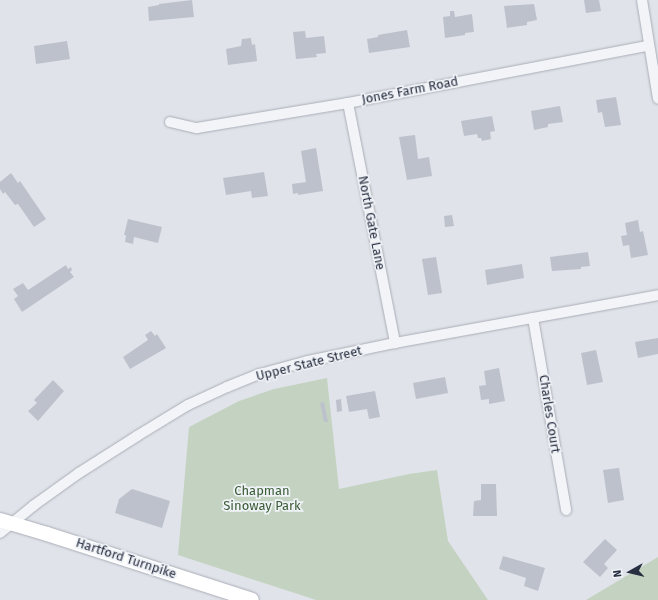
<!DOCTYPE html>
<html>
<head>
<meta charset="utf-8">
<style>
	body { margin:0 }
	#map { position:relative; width:658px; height:600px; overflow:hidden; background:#e0e3e9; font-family:"Fira Sans",sans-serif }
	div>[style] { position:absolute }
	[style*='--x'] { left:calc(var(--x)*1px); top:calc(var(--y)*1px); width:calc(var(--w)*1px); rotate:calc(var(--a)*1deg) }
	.green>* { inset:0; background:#c4d3c1 }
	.building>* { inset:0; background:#bdc1cc }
	.roads { filter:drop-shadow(0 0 1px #a9adb7) drop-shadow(0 0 1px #a9adb7) }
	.minor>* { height:10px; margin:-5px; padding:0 5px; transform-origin:5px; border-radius:5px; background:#f3f4f7 }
	.secondary>* { height:14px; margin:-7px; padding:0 7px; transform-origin:7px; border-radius:7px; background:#fff }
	span { translate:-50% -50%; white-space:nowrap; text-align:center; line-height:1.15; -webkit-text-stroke:3.5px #eff2f6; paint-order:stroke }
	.street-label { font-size:13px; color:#282f41 }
	.park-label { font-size:13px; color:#3a5c35 }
	.north { position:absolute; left:610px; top:552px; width:40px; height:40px; -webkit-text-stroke:3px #eff2f6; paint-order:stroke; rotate:262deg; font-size:11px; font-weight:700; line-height:16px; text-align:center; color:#282f41 }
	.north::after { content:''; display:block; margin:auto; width:14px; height:18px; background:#282f41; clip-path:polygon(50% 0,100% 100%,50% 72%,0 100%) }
</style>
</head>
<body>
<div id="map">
	<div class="green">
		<i style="clip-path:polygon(327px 378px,339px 489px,409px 474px,437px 470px,448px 541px,488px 600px,316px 600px,178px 555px,189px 427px,239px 401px,274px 389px)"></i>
		<i style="clip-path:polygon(658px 557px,658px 600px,586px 600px)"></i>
	</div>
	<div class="building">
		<i style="clip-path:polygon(192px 0,194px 17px,149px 21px,148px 7px,159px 5px,159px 4px)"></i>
		<i style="clip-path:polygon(584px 0,599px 0,601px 11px,586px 13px)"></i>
		<i style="clip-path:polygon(534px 4px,537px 20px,527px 22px,527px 25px,507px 28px,504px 6px)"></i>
		<i style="clip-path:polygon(450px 11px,454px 11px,455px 17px,472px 14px,474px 32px,465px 33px,465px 35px,445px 38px,443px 17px,450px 16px)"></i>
		<i style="clip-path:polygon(407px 30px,410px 47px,369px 53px,367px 39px,378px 37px,378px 35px)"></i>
		<i style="clip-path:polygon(305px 31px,306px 38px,324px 36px,326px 53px,316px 54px,317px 57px,296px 59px,293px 32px)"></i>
		<i style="clip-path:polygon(251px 38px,252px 45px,255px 44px,257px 61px,228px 65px,226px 49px,241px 46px,242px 39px)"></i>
		<i style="clip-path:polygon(67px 41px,70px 59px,36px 64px,34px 46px)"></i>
		<i style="clip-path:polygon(616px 97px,621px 125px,605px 127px,602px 112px,598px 113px,596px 100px)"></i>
		<i style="clip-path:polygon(560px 106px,563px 122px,548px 124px,548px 127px,534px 130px,531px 111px)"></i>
		<i style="clip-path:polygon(492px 116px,495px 131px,490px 132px,491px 139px,482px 141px,481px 138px,478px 138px,477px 134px,464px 136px,461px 121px)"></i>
		<i style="clip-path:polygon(415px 135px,418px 159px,429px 157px,432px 176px,407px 180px,399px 137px)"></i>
		<i style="clip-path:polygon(316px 148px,323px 191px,298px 195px,298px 193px,293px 194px,292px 184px,306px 182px,301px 151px)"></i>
		<i style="clip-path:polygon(264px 172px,268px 196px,252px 198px,251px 191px,226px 195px,223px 178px)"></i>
		<i style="clip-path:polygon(11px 173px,18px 183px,20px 181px,46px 219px,34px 227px,18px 204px,15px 205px,5px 192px,3px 194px,0 189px,0 182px)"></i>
		<i style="clip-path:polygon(452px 215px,454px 226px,445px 227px,444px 216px)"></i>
		<i style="clip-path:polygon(128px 219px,162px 227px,158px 243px,134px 237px,133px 244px,125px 242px,126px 235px,124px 235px)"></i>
		<i style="clip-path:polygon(638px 220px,640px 232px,643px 231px,648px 255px,631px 258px,629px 245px,623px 246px,621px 236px,627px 235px,625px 223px)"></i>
		<i style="clip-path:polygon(588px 252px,590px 266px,581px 267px,581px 269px,552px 271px,550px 257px)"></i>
		<i style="clip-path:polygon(436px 257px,442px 293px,428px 295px,422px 259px)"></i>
		<i style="clip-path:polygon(522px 264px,524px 278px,487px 285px,485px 270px)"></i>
		<i style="clip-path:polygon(66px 265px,68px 269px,71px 267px,72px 270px,70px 272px,74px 277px,22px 312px,14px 299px,18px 296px,13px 289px,23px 283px,28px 290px)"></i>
		<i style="clip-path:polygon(151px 331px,155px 336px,157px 334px,166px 348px,130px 369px,123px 357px,148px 340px,145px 335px)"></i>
		<i style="clip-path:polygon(658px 338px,658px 354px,638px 358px,635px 342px)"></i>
		<i style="clip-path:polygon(596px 350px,603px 382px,587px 385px,581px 353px)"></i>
		<i style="clip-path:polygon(499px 368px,505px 401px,489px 404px,489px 399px,481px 400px,479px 386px,486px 385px,484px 371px)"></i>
		<i style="clip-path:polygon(445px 377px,448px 393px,416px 399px,413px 383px)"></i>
		<i style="clip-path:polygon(53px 380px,64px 391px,38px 421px,28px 411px,37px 403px,34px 400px)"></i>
		<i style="clip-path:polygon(375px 391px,380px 417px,369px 419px,367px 409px,349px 412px,346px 396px)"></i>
		<i style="clip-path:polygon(341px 399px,342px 411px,337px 412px,336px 400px)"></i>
		<i style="clip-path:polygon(324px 402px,328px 422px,324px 422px,320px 403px)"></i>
		<i style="clip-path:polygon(619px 468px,624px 500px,608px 503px,603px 470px)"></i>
		<i style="clip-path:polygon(481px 484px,496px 484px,497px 516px,473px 516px,474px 501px,481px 500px)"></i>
		<i style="clip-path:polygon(132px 489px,170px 501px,162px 528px,115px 513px,119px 499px)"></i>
		<i style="clip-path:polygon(605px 539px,617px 550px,604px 564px,608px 568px,600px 577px,583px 562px)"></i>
		<i style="clip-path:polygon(503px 556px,545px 568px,538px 591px,524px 586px,526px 578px,499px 569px)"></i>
	</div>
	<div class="roads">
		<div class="minor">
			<i style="--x:642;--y:0;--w:100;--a:80.8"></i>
			<i style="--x:348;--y:103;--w:245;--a:78.9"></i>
			<i style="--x:170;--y:122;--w:28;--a:13"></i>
			<i style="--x:197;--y:128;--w:153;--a:-9.4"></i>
			<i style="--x:348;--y:103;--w:305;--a:-10.8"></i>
			<i style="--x:533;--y:318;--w:195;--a:80.2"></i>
			<i style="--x:0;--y:533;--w:43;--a:-39.3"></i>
			<i style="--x:33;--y:506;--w:57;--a:-35.7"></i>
			<i style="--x:79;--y:473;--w:69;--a:-32.5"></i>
			<i style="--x:137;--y:436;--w:60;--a:-31.3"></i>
			<i style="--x:188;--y:405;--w:43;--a:-24.8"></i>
			<i style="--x:227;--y:387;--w:35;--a:-22"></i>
			<i style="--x:260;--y:374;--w:50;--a:-15.2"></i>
			<i style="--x:308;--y:361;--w:89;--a:-11.7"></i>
			<i style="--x:395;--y:343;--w:267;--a:-10.3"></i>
		</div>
		<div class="secondary">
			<i style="--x:0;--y:520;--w:49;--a:16.6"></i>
			<i style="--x:47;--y:534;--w:215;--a:17.8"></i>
		</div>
	</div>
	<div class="street-label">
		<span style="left:410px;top:91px;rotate:-11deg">Jones Farm Road</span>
		<span style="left:371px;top:223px;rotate:79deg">North Gate Lane</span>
		<span style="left:309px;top:364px;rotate:-14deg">Upper State Street</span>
		<span style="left:549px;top:414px;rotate:81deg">Charles Court</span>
		<span style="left:126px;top:559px;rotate:18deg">Hartford Turnpike</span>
	</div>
	<div class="park-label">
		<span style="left:262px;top:499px">Chapman<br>Sinoway Park</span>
	</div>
	<div class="north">N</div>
</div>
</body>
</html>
